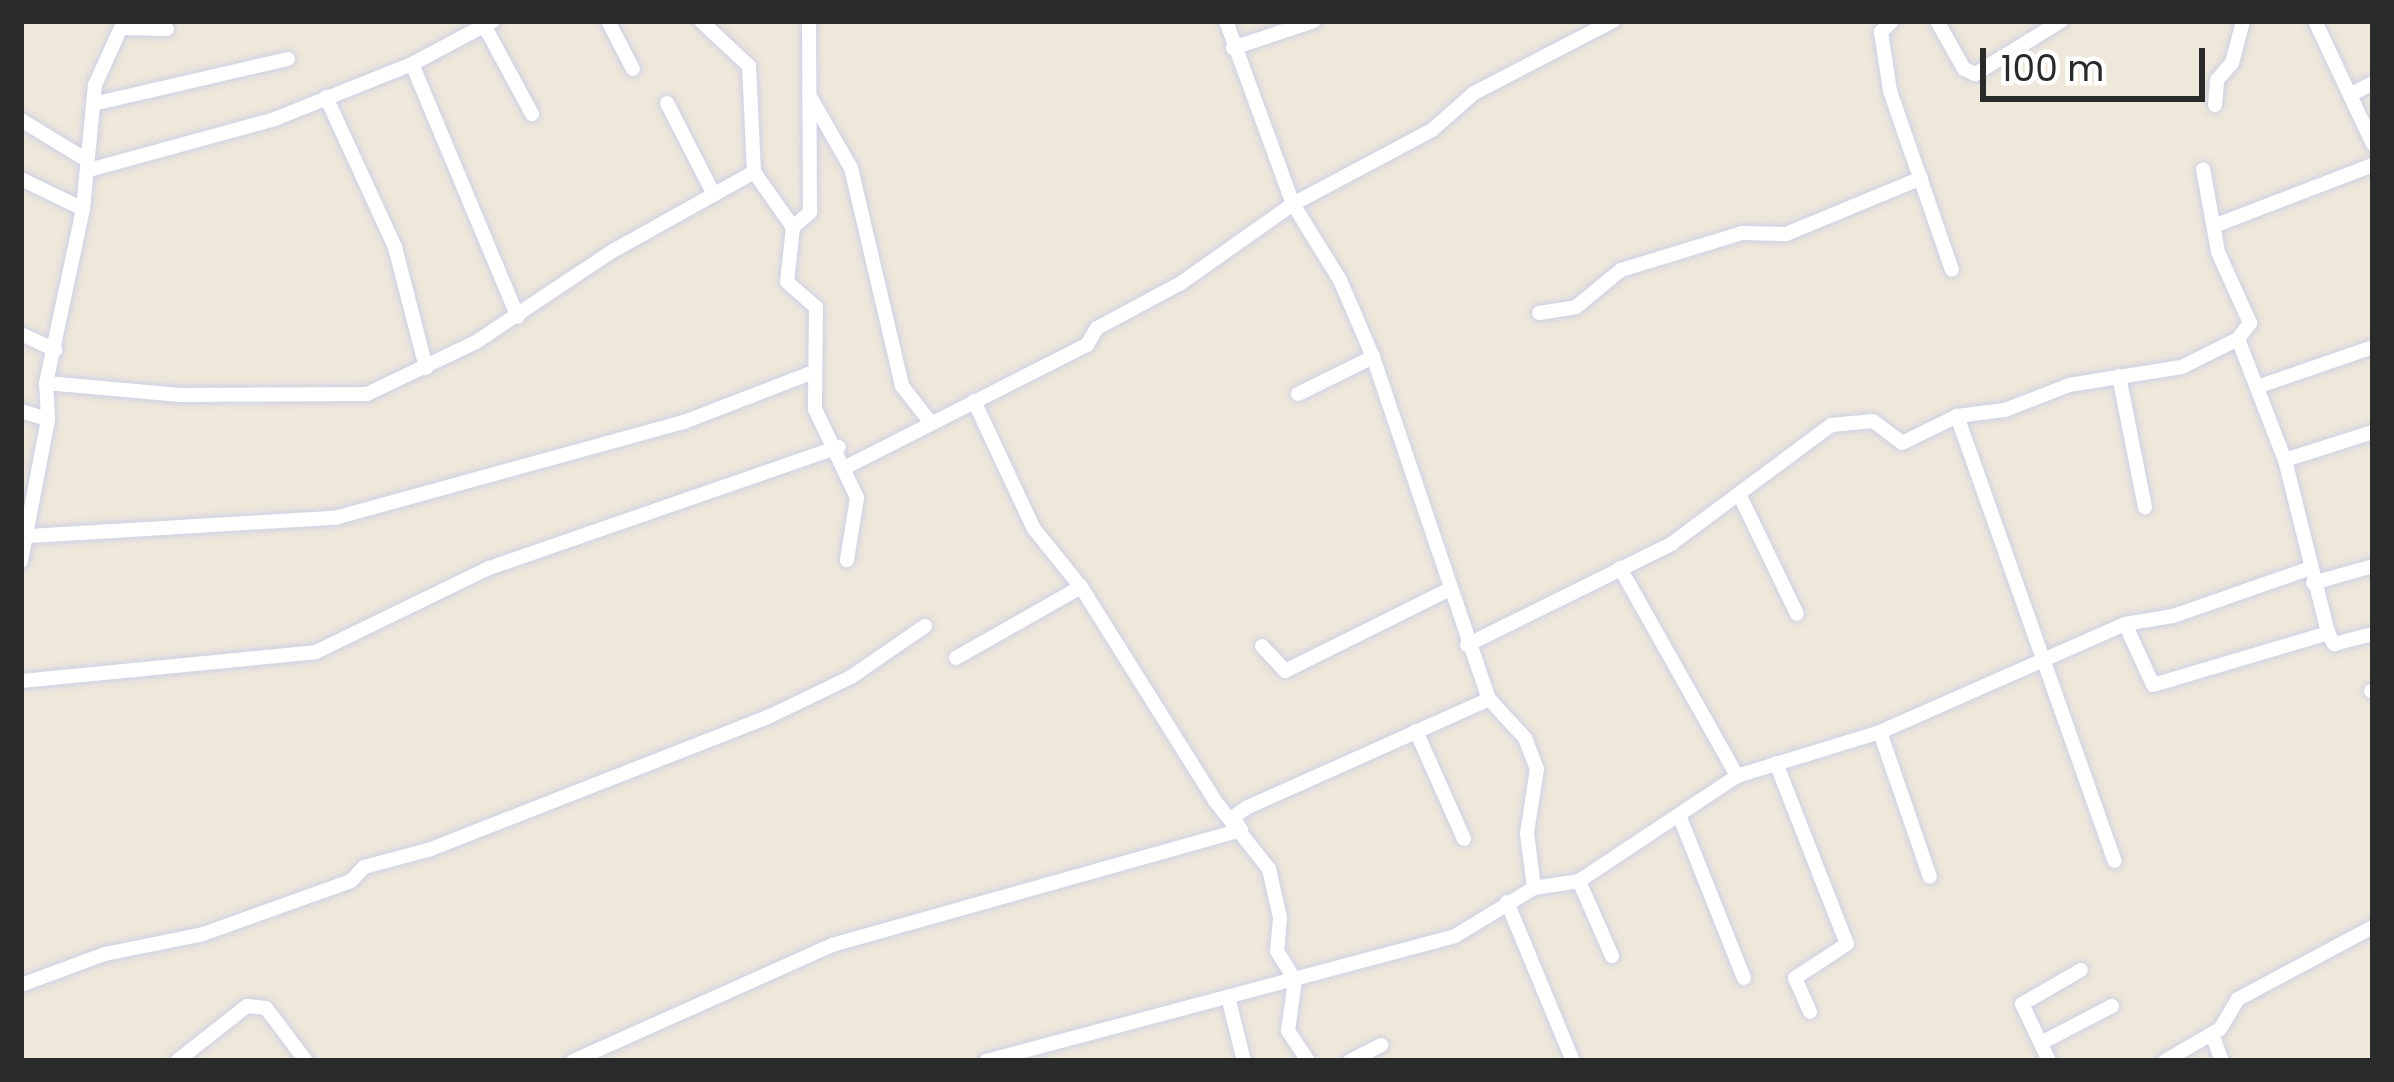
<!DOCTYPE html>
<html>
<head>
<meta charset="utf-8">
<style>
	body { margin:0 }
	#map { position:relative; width:2394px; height:1082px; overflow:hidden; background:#eee8da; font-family:Poppins,sans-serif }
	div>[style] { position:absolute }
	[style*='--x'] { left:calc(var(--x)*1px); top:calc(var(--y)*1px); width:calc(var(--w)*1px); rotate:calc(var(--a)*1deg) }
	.roads { filter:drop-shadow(0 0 3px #cfd0e5) drop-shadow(0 0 3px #cfd0e5) }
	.street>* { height:14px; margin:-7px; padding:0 7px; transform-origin:7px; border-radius:7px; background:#fff }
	span { translate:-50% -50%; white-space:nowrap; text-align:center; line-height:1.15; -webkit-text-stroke:12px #fff; paint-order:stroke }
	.frame { position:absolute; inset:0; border:24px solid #2a2a2a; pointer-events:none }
	.scale { position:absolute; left:1980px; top:48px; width:225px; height:54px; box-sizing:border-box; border:6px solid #2a2a2a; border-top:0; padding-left:15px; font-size:36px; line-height:42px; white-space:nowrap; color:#2a2a2a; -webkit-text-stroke:9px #fff; paint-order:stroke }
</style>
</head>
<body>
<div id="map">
	<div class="roads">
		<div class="street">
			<i style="--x:608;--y:21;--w:54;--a:62.5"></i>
			<i style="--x:701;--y:21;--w:66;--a:43.2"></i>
			<i style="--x:749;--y:66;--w:106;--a:87.3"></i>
			<i style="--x:754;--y:172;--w:67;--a:54.7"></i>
			<i style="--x:793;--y:227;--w:55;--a:96.2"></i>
			<i style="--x:787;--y:282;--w:38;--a:41"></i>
			<i style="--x:816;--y:307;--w:102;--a:90.6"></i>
			<i style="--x:815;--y:409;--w:98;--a:64.7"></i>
			<i style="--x:857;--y:498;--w:63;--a:99.2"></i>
			<i style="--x:1226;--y:21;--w:195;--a:69.9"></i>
			<i style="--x:1293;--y:204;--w:89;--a:58.3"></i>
			<i style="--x:1340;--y:280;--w:84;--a:66.8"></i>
			<i style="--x:1373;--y:357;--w:361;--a:71.3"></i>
			<i style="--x:1489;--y:699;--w:53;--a:47.3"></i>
			<i style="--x:1525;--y:738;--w:33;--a:69"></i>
			<i style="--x:1537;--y:769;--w:65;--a:98.9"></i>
			<i style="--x:1527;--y:833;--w:55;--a:82.7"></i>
			<i style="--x:1892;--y:21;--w:16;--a:135"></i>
			<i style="--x:1881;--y:32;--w:60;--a:81.3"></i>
			<i style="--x:1890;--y:91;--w:189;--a:70.9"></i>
			<i style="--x:1937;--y:21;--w:55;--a:60.6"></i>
			<i style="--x:1964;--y:69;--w:12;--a:24"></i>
			<i style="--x:1975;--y:74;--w:101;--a:-31.6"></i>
			<i style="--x:2315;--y:21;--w:136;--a:64.8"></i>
			<i style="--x:485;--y:27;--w:99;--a:61.6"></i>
			<i style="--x:122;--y:28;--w:45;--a:1.3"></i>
			<i style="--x:1233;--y:48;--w:85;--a:-18.4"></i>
			<i style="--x:412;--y:64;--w:274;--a:67.3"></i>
			<i style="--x:2352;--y:94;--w:24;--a:-28"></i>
			<i style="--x:809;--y:95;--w:84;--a:60.1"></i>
			<i style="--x:851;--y:168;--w:224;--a:76.8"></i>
			<i style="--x:902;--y:386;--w:47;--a:51.9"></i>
			<i style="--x:326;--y:97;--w:165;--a:65.3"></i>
			<i style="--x:395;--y:247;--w:125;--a:75.6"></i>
			<i style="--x:667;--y:103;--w:103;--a:62.9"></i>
			<i style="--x:93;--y:104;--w:200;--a:-13"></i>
			<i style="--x:2215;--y:105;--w:25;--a:-85"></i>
			<i style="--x:2217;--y:80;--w:23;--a:-49"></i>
			<i style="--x:2232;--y:63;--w:43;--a:-75.3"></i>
			<i style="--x:21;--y:120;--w:75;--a:31.4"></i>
			<i style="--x:89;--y:170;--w:193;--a:-15.3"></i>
			<i style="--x:275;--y:119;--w:148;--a:-21.9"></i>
			<i style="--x:412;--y:64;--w:92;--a:-28"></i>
			<i style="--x:21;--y:179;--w:69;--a:25.8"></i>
			<i style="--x:2219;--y:224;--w:165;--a:-21"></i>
			<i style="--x:793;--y:227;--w:23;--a:-41"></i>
			<i style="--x:810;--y:212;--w:191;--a:-90.3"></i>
			<i style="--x:1539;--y:313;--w:37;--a:-9"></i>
			<i style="--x:1576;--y:307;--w:58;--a:-39.4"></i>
			<i style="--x:1621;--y:270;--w:127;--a:-17"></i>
			<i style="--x:1742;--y:233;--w:44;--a:1.3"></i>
			<i style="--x:1786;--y:234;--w:146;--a:-22.5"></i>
			<i style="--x:21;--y:334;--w:38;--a:25"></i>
			<i style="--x:2238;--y:339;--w:130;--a:68.8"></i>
			<i style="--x:2285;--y:460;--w:178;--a:76"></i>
			<i style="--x:2328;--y:633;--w:13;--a:61"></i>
			<i style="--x:2334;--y:644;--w:40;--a:-14.4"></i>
			<i style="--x:2119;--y:376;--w:134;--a:78.8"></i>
			<i style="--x:46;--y:383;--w:135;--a:5.1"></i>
			<i style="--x:180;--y:395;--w:187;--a:-0.3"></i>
			<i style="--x:367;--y:394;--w:121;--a:-25.5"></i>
			<i style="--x:476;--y:342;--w:162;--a:-33.7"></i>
			<i style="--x:611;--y:252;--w:164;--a:-29.2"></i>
			<i style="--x:2257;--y:387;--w:123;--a:-19"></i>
			<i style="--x:1298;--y:394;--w:84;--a:-26.3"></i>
			<i style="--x:974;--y:401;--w:141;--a:64.9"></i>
			<i style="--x:1034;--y:529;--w:75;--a:51"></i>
			<i style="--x:1081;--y:587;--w:252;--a:57.9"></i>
			<i style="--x:1215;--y:801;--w:87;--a:51.5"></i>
			<i style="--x:1269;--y:869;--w:50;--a:77.3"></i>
			<i style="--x:1280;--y:918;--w:33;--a:95"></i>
			<i style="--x:1277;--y:951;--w:34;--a:58"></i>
			<i style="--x:1295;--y:980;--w:51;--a:97.8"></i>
			<i style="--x:1288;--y:1031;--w:36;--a:56"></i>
			<i style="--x:21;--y:411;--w:28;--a:17"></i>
			<i style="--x:1957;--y:416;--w:472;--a:70.5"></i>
			<i style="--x:2285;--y:460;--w:92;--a:-17.7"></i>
			<i style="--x:848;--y:466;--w:268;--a:-26.9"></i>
			<i style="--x:1087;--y:345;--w:20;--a:-60"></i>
			<i style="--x:1097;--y:328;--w:95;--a:-28.2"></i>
			<i style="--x:1181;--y:283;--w:137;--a:-35.2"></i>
			<i style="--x:1293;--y:204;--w:157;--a:-28"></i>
			<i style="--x:1432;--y:130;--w:56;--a:-41.4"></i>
			<i style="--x:1474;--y:93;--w:157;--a:-27.4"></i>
			<i style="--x:1739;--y:494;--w:133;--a:64.2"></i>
			<i style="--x:28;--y:536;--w:308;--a:-3.4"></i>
			<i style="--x:335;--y:518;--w:362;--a:-15.4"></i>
			<i style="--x:684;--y:422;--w:136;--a:-21.1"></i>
			<i style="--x:21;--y:561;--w:145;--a:-79.2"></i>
			<i style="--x:48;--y:419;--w:36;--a:-93"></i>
			<i style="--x:46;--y:383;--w:178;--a:-78"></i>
			<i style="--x:83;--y:209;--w:125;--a:-84.5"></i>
			<i style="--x:95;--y:85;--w:70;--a:-65.6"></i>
			<i style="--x:1620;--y:568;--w:239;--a:60.6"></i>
			<i style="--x:2313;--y:583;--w:62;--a:-15.8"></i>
			<i style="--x:2125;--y:624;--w:67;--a:65.3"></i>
			<i style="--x:2153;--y:685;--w:183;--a:-16.5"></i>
			<i style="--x:1467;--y:645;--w:228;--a:-26.3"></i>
			<i style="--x:1671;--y:544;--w:199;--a:-36.6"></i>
			<i style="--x:1831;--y:425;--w:42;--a:-5.4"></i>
			<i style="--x:1873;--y:421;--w:36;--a:37"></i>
			<i style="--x:1902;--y:443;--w:61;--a:-26.1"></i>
			<i style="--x:1957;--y:416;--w:48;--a:-7.1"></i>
			<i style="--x:2005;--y:410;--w:69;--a:-21.3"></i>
			<i style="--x:2069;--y:385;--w:114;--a:-9.1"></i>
			<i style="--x:2182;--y:367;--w:63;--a:-26.6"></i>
			<i style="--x:2238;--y:339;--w:20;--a:-53"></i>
			<i style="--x:2250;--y:323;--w:78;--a:-114.3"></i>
			<i style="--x:2218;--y:252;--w:84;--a:-100.2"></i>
			<i style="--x:1262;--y:646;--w:34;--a:47"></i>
			<i style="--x:1285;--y:671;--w:182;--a:-26.4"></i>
			<i style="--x:956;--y:658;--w:144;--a:-29.6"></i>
			<i style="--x:21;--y:681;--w:296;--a:-5.6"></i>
			<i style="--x:316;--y:652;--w:192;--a:-25.9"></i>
			<i style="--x:489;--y:568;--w:370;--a:-19.1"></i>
			<i style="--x:2371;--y:691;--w:2;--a:0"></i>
			<i style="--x:1416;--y:731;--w:118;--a:66"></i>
			<i style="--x:1880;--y:732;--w:153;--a:71"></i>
			<i style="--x:1776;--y:763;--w:194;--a:68.6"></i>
			<i style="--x:1847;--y:944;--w:62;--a:146.8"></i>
			<i style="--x:1795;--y:978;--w:37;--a:66"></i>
			<i style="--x:1681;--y:820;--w:170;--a:68.3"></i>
			<i style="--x:1579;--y:881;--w:82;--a:66.3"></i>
			<i style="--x:1507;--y:902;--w:172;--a:67.5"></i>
			<i style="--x:21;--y:985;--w:90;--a:-20.3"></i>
			<i style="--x:105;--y:954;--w:100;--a:-11.5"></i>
			<i style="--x:203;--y:934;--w:157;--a:-19.7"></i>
			<i style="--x:351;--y:881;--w:19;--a:-47"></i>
			<i style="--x:364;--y:867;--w:69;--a:-15"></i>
			<i style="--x:431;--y:849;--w:364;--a:-21.4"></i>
			<i style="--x:770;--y:716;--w:90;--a:-25.7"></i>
			<i style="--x:851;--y:677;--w:90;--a:-34.6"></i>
			<i style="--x:1228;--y:997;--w:66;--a:76"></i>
			<i style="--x:2212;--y:1034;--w:29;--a:70"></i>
			<i style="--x:2041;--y:1043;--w:80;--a:-27.5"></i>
			<i style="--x:177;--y:1061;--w:89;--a:-38.2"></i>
			<i style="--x:247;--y:1006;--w:19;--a:6"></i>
			<i style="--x:266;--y:1008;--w:66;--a:53"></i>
			<i style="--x:573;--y:1061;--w:284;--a:-24.1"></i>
			<i style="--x:832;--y:945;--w:425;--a:-15.7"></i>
			<i style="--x:1241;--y:830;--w:15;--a:-122"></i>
			<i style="--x:1233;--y:817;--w:18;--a:-34"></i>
			<i style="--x:1248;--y:807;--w:264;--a:-24.1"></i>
			<i style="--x:986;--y:1061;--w:485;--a:-14.9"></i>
			<i style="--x:1455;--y:936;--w:92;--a:-31.3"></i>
			<i style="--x:1534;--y:888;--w:46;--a:-8.8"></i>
			<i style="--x:1579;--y:881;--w:190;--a:-33.6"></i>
			<i style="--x:1737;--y:776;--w:150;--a:-17.1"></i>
			<i style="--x:1880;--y:732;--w:268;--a:-23.8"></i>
			<i style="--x:2125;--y:624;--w:49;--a:-9.5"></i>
			<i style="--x:2173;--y:616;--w:143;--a:-19.2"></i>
			<i style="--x:1350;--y:1061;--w:35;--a:-27"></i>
			<i style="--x:2049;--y:1061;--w:63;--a:-115.3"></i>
			<i style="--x:2022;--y:1004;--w:68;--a:-30"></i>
			<i style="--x:2165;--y:1061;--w:64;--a:-30.2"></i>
			<i style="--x:2220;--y:1029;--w:35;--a:-59"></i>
			<i style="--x:2238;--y:999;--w:153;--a:-28.1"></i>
		</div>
	</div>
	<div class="frame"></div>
	<div class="scale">100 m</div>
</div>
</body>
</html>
